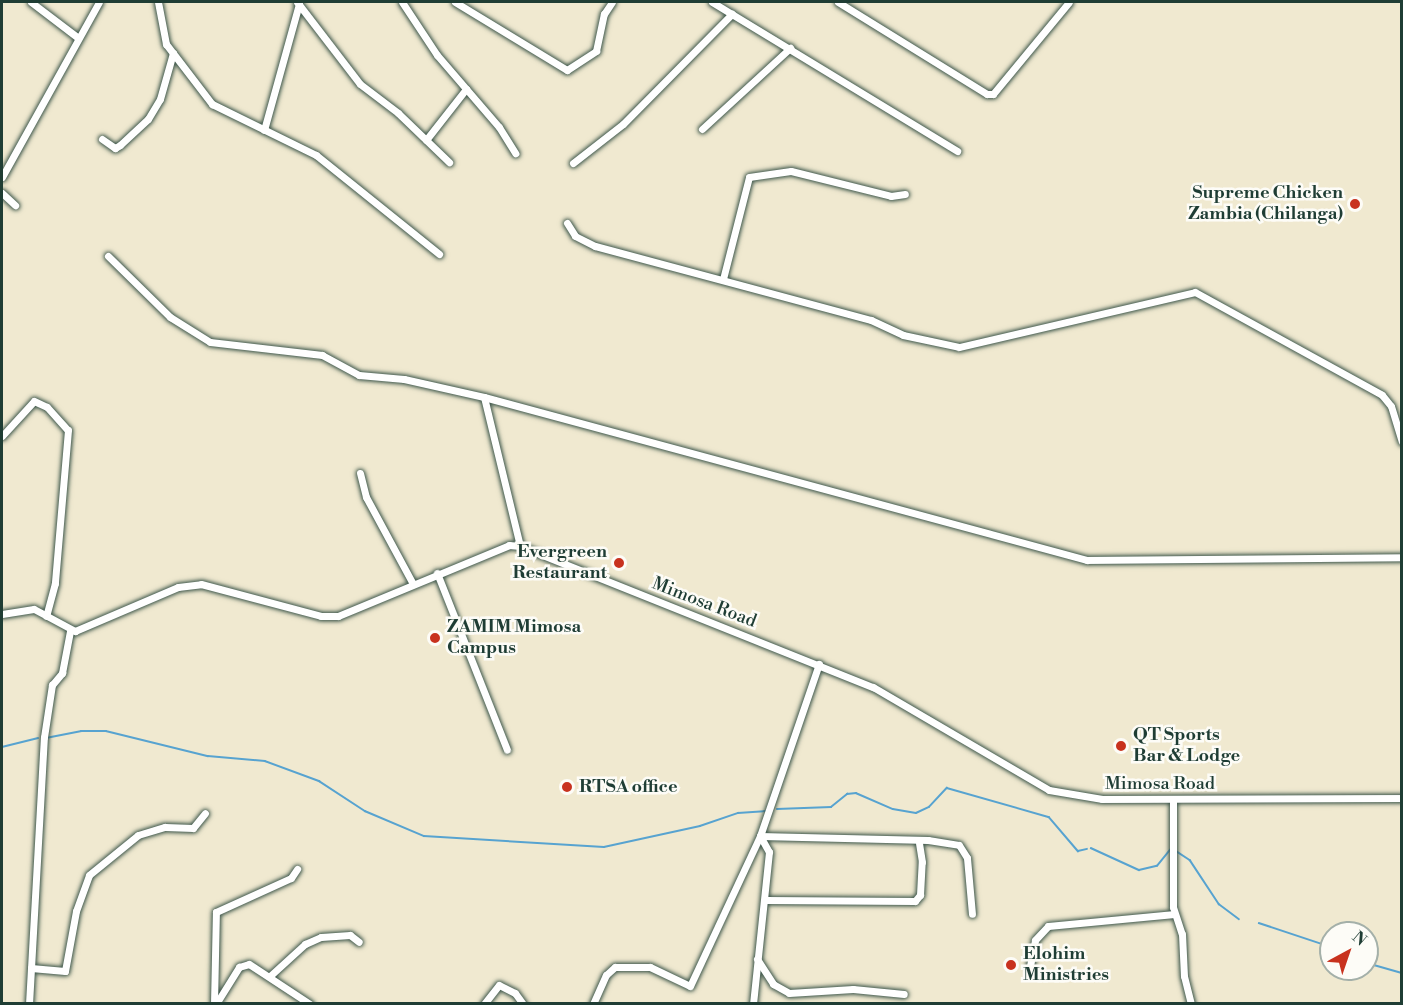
<!DOCTYPE html>
<html>
<head>
<meta charset="utf-8">
<style>
	body { margin:0 }
	#map { position:relative; width:1403px; height:1005px; overflow:hidden; background:#f0e9d0; font-family:"Libre Bodoni",serif }
	div>[style] { position:absolute }
	[style*='--x'] { left:calc(var(--x)*1px); top:calc(var(--y)*1px); width:calc(var(--w)*1px); rotate:calc(var(--a)*1deg) }
	.stream>* { height:1.5px; margin:-0.75px; padding:0 0.75px; transform-origin:0.75px; border-radius:0.75px; background:#57a3d0 }
	.roads { filter:drop-shadow(0 0 2px #3e574b) drop-shadow(0 0 2px #3e574b) }
	.minor>* { height:7px; margin:-3.5px; padding:0 3.5px; transform-origin:3.5px; border-radius:3.5px; background:#fff }
	.dots>* { width:16px; height:16px; translate:-50% -50%; box-sizing:border-box; border:3px solid #fdfcf7; border-radius:50% }
	span { translate:-50% -50%; white-space:nowrap; text-align:center; line-height:1.15; -webkit-text-stroke:5px #fdfcf7; paint-order:stroke }
	.poi-label { font-size:18px; color:#1f3d34; font-weight:700 }
	.right { translate:-100% -50%; text-align:right }
	.left { translate:0 -50%; text-align:left }
	.street-label { font-size:18px; color:#1f3d34 }
	.frame { position:absolute; inset:0; border:3px solid #1f3d34; pointer-events:none }
	.north { position:absolute; left:1319px; top:921px; width:60px; height:60px; box-sizing:border-box; background:#fdfcf7; border:2px solid #a4b0a9; border-radius:50%; rotate:40deg; font-size:16px; font-weight:700; line-height:24px; text-align:center; color:#1f3d34 }
	.north::after { content:''; display:block; margin:auto; width:21px; height:27px; background:#c8321e; clip-path:polygon(50% 0,100% 100%,50% 72%,0 100%) }
</style>
</head>
<body>
<div id="map">
	<div class="stream">
		<i style="--x:46;--y:738;--w:36;--a:-11"></i>
		<i style="--x:81;--y:731;--w:25;--a:0"></i>
		<i style="--x:106;--y:731;--w:105;--a:13.8"></i>
		<i style="--x:208;--y:756;--w:57;--a:5"></i>
		<i style="--x:265;--y:761;--w:58;--a:20.3"></i>
		<i style="--x:319;--y:781;--w:55;--a:33.1"></i>
		<i style="--x:365;--y:811;--w:64;--a:23"></i>
		<i style="--x:424;--y:836;--w:180;--a:3.5"></i>
		<i style="--x:604;--y:847;--w:98;--a:-12.3"></i>
		<i style="--x:700;--y:826;--w:40;--a:-18.9"></i>
		<i style="--x:738;--y:813;--w:27;--a:-4"></i>
		<i style="--x:2;--y:747;--w:37;--a:-14"></i>
		<i style="--x:777;--y:809;--w:54;--a:-2.1"></i>
		<i style="--x:831;--y:807;--w:21;--a:-39"></i>
		<i style="--x:847;--y:794;--w:9;--a:-6"></i>
		<i style="--x:856;--y:793;--w:40;--a:23.4"></i>
		<i style="--x:893;--y:809;--w:23;--a:10"></i>
		<i style="--x:916;--y:813;--w:14;--a:-25"></i>
		<i style="--x:929;--y:807;--w:26;--a:-47"></i>
		<i style="--x:947;--y:788;--w:106;--a:15.9"></i>
		<i style="--x:1049;--y:817;--w:45;--a:49.5"></i>
		<i style="--x:1078;--y:851;--w:9;--a:-13"></i>
		<i style="--x:1091;--y:848;--w:53;--a:24.6"></i>
		<i style="--x:1139;--y:870;--w:18;--a:-13"></i>
		<i style="--x:1157;--y:866;--w:21;--a:-51"></i>
		<i style="--x:1176;--y:851;--w:17;--a:33"></i>
		<i style="--x:1190;--y:860;--w:53;--a:56.6"></i>
		<i style="--x:1219;--y:904;--w:25;--a:37"></i>
		<i style="--x:1259;--y:923;--w:76;--a:18.4"></i>
		<i style="--x:1367;--y:963;--w:36;--a:16"></i>
	</div>
	<div class="roads">
		<div class="minor">
			<i style="--x:31;--y:2;--w:58;--a:37.3"></i>
			<i style="--x:158;--y:2;--w:43;--a:79.2"></i>
			<i style="--x:166;--y:44;--w:76;--a:52.5"></i>
			<i style="--x:212;--y:104;--w:116;--a:26.1"></i>
			<i style="--x:316;--y:155;--w:158;--a:38.8"></i>
			<i style="--x:297;--y:2;--w:103;--a:52.5"></i>
			<i style="--x:360;--y:84;--w:48;--a:37.3"></i>
			<i style="--x:398;--y:113;--w:71;--a:43.9"></i>
			<i style="--x:402;--y:2;--w:64;--a:56.6"></i>
			<i style="--x:437;--y:55;--w:95;--a:49.3"></i>
			<i style="--x:499;--y:127;--w:31;--a:58"></i>
			<i style="--x:455;--y:2;--w:131;--a:31.3"></i>
			<i style="--x:567;--y:70;--w:35;--a:-33"></i>
			<i style="--x:596;--y:51;--w:38;--a:-78"></i>
			<i style="--x:604;--y:14;--w:14;--a:-56"></i>
			<i style="--x:712;--y:2;--w:287;--a:31.3"></i>
			<i style="--x:838;--y:2;--w:175;--a:31.7"></i>
			<i style="--x:987;--y:94;--w:6;--a:0"></i>
			<i style="--x:993;--y:94;--w:119;--a:-50.4"></i>
			<i style="--x:702;--y:129;--w:120;--a:-42.6"></i>
			<i style="--x:264;--y:130;--w:131;--a:-74.5"></i>
			<i style="--x:102;--y:139;--w:16;--a:35"></i>
			<i style="--x:115;--y:148;--w:6;--a:-31"></i>
			<i style="--x:120;--y:145;--w:38;--a:-43"></i>
			<i style="--x:148;--y:119;--w:23;--a:-59"></i>
			<i style="--x:160;--y:99;--w:48;--a:-74.2"></i>
			<i style="--x:426;--y:140;--w:65;--a:-51.9"></i>
			<i style="--x:573;--y:163;--w:63;--a:-38"></i>
			<i style="--x:623;--y:124;--w:155;--a:-45.3"></i>
			<i style="--x:2;--y:177;--w:200;--a:-61"></i>
			<i style="--x:2;--y:193;--w:18;--a:43"></i>
			<i style="--x:567;--y:223;--w:15;--a:58"></i>
			<i style="--x:575;--y:236;--w:22;--a:27"></i>
			<i style="--x:595;--y:246;--w:286;--a:15"></i>
			<i style="--x:871;--y:320;--w:35;--a:25"></i>
			<i style="--x:903;--y:335;--w:57;--a:12.1"></i>
			<i style="--x:959;--y:347;--w:242;--a:-13.1"></i>
			<i style="--x:1195;--y:292;--w:213;--a:28.8"></i>
			<i style="--x:1382;--y:395;--w:14;--a:51"></i>
			<i style="--x:1391;--y:406;--w:37;--a:73"></i>
			<i style="--x:108;--y:256;--w:87;--a:44.5"></i>
			<i style="--x:170;--y:317;--w:47;--a:32"></i>
			<i style="--x:210;--y:342;--w:113;--a:6.6"></i>
			<i style="--x:322;--y:355;--w:42;--a:28.4"></i>
			<i style="--x:359;--y:375;--w:45;--a:5.1"></i>
			<i style="--x:404;--y:379;--w:82;--a:12.7"></i>
			<i style="--x:723;--y:279;--w:105;--a:-75.7"></i>
			<i style="--x:749;--y:177;--w:42;--a:-8.1"></i>
			<i style="--x:791;--y:171;--w:103;--a:14"></i>
			<i style="--x:891;--y:196;--w:14;--a:-8"></i>
			<i style="--x:2;--y:436;--w:47;--a:-47.6"></i>
			<i style="--x:34;--y:401;--w:14;--a:25"></i>
			<i style="--x:47;--y:407;--w:31;--a:48"></i>
			<i style="--x:68;--y:430;--w:154;--a:94.9"></i>
			<i style="--x:55;--y:583;--w:34;--a:105"></i>
			<i style="--x:360;--y:473;--w:25;--a:76"></i>
			<i style="--x:366;--y:497;--w:99;--a:61.6"></i>
			<i style="--x:520;--y:546;--w:153;--a:-103.6"></i>
			<i style="--x:484;--y:397;--w:625;--a:15.13"></i>
			<i style="--x:1087;--y:560;--w:315;--a:-0.5"></i>
			<i style="--x:437;--y:573;--w:190;--a:68.4"></i>
			<i style="--x:2;--y:614;--w:32;--a:-9"></i>
			<i style="--x:34;--y:609;--w:47;--a:28.2"></i>
			<i style="--x:75;--y:631;--w:112;--a:-23.1"></i>
			<i style="--x:178;--y:587;--w:23;--a:-7"></i>
			<i style="--x:201;--y:584;--w:124;--a:14.9"></i>
			<i style="--x:321;--y:616;--w:17;--a:0"></i>
			<i style="--x:338;--y:616;--w:185;--a:-22.5"></i>
			<i style="--x:509;--y:545;--w:11;--a:5"></i>
			<i style="--x:520;--y:546;--w:380;--a:21.8"></i>
			<i style="--x:873;--y:687;--w:204;--a:30.3"></i>
			<i style="--x:1049;--y:790;--w:54;--a:9.6"></i>
			<i style="--x:1102;--y:799;--w:300;--a:-0.2"></i>
			<i style="--x:1173;--y:799;--w:108;--a:90"></i>
			<i style="--x:1173;--y:907;--w:28;--a:72"></i>
			<i style="--x:1182;--y:934;--w:42;--a:87.3"></i>
			<i style="--x:1184;--y:976;--w:29;--a:76"></i>
			<i style="--x:760;--y:836;--w:168;--a:1.4"></i>
			<i style="--x:928;--y:840;--w:31;--a:9"></i>
			<i style="--x:959;--y:845;--w:15;--a:58"></i>
			<i style="--x:967;--y:858;--w:56;--a:84.9"></i>
			<i style="--x:765;--y:900;--w:150;--a:0.4"></i>
			<i style="--x:915;--y:901;--w:8;--a:-50"></i>
			<i style="--x:920;--y:895;--w:33;--a:-87"></i>
			<i style="--x:922;--y:862;--w:19;--a:-99"></i>
			<i style="--x:757;--y:959;--w:30;--a:57"></i>
			<i style="--x:773;--y:984;--w:18;--a:29"></i>
			<i style="--x:789;--y:993;--w:64;--a:-3.6"></i>
			<i style="--x:853;--y:989;--w:51;--a:5.6"></i>
			<i style="--x:1030;--y:966;--w:26;--a:-79"></i>
			<i style="--x:1035;--y:940;--w:19;--a:-47"></i>
			<i style="--x:1048;--y:926;--w:127;--a:-5.4"></i>
			<i style="--x:31;--y:968;--w:34;--a:5"></i>
			<i style="--x:65;--y:971;--w:61;--a:-79.6"></i>
			<i style="--x:76;--y:911;--w:38;--a:-70"></i>
			<i style="--x:89;--y:875;--w:63;--a:-39.2"></i>
			<i style="--x:138;--y:835;--w:28;--a:-17"></i>
			<i style="--x:165;--y:827;--w:28;--a:2"></i>
			<i style="--x:193;--y:828;--w:19;--a:-51"></i>
			<i style="--x:271;--y:975;--w:46;--a:-42.4"></i>
			<i style="--x:305;--y:944;--w:17;--a:-24"></i>
			<i style="--x:321;--y:937;--w:29;--a:-4"></i>
			<i style="--x:350;--y:935;--w:11;--a:38"></i>
			<i style="--x:29;--y:1004;--w:267;--a:-86.8"></i>
			<i style="--x:44;--y:737;--w:53;--a:-81.3"></i>
			<i style="--x:52;--y:685;--w:16;--a:-50"></i>
			<i style="--x:62;--y:673;--w:43;--a:-79.2"></i>
			<i style="--x:214;--y:1004;--w:92;--a:-88.8"></i>
			<i style="--x:216;--y:912;--w:82;--a:-24.4"></i>
			<i style="--x:291;--y:878;--w:11;--a:-56"></i>
			<i style="--x:216;--y:1004;--w:44;--a:-58.1"></i>
			<i style="--x:239;--y:967;--w:10;--a:-17"></i>
			<i style="--x:249;--y:964;--w:73;--a:33.3"></i>
			<i style="--x:484;--y:1004;--w:24;--a:-52"></i>
			<i style="--x:499;--y:985;--w:18;--a:27"></i>
			<i style="--x:515;--y:993;--w:14;--a:54"></i>
			<i style="--x:593;--y:1004;--w:32;--a:-66"></i>
			<i style="--x:606;--y:975;--w:12;--a:-42"></i>
			<i style="--x:615;--y:967;--w:35;--a:0"></i>
			<i style="--x:650;--y:967;--w:44;--a:25.4"></i>
			<i style="--x:690;--y:986;--w:166;--a:-65"></i>
			<i style="--x:760;--y:836;--w:182;--a:-71.1"></i>
			<i style="--x:753;--y:1004;--w:153;--a:-84"></i>
			<i style="--x:769;--y:852;--w:18;--a:-119"></i>
		</div>
	</div>
	<div class="dots">
		<i style="left:1355px;top:204px;background:#c8321e"></i>
		<i style="left:619px;top:563px;background:#c8321e"></i>
		<i style="left:435px;top:638px;background:#c8321e"></i>
		<i style="left:1121px;top:746px;background:#c8321e"></i>
		<i style="left:567px;top:787px;background:#c8321e"></i>
		<i style="left:1011px;top:965px;background:#c8321e"></i>
	</div>
	<div class="poi-label">
		<span class="right" style="left:1343px;top:204px">Supreme Chicken<br>Zambia (Chilanga)</span>
		<span class="right" style="left:607px;top:563px">Evergreen<br>Restaurant</span>
		<span class="left" style="left:447px;top:638px">ZAMIM Mimosa<br>Campus</span>
		<span class="left" style="left:1133px;top:746px">QT Sports<br>Bar &amp; Lodge</span>
		<span class="left" style="left:579px;top:787px">RTSA office</span>
		<span class="left" style="left:1023px;top:965px">Elohim<br>Ministries</span>
	</div>
	<div class="street-label">
		<span style="left:704px;top:603px;rotate:21deg">Mimosa Road</span>
		<span style="left:1160px;top:784px">Mimosa Road</span>
	</div>
	<div class="frame"></div>
	<div class="north">N</div>
</div>
</body>
</html>
